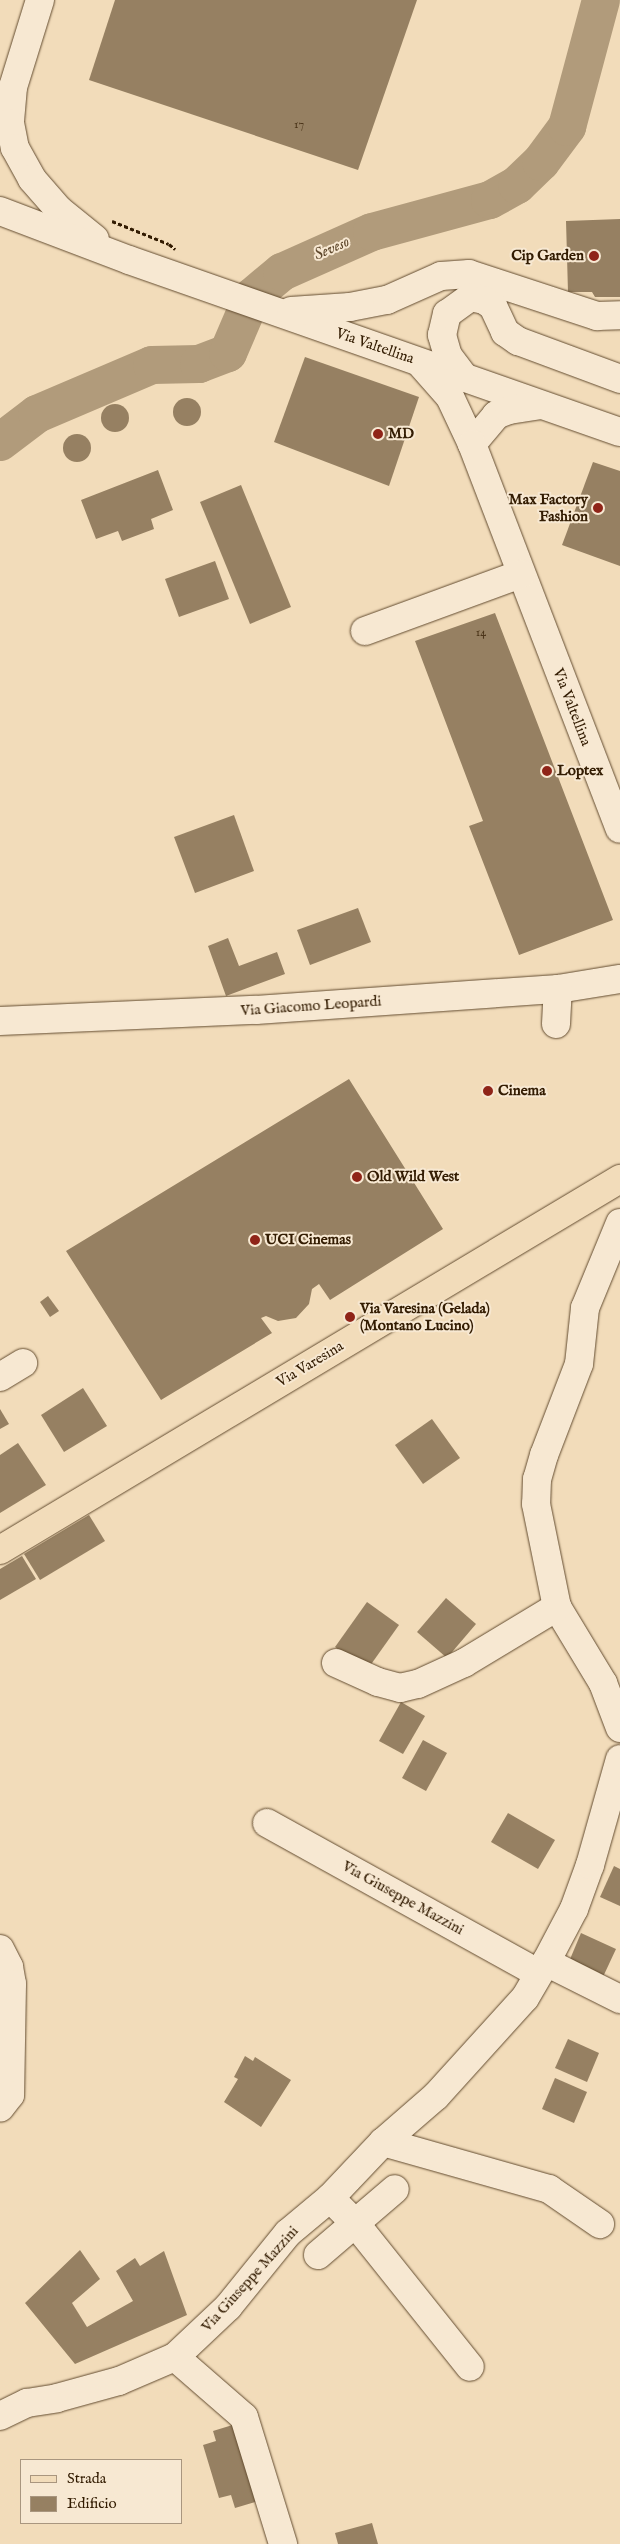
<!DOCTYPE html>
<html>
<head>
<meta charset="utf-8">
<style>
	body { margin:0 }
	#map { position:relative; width:620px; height:2544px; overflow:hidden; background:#f2dcba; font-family:"IM FELL English",serif }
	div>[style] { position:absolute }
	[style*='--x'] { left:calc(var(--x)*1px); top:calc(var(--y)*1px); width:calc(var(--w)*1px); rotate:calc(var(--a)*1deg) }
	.river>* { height:38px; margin:-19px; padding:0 19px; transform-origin:19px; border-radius:19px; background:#b19b7b }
	.building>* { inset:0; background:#968062 }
	.round { border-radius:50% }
	.path>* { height:3px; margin-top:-1.5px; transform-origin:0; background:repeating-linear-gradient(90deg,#331c02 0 4px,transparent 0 6.5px) }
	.roads { filter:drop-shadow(0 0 1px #634c30) drop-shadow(0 0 1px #634c30) }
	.minor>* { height:28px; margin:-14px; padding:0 14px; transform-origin:14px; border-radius:14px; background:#f7e8d2 }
	.major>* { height:28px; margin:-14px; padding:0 14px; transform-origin:14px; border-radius:14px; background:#f2dcba }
	.dots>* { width:14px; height:14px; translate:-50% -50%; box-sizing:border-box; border:2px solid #f7e8d2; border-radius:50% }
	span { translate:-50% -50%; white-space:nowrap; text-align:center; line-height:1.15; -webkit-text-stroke:4px #f7e8d2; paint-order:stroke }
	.number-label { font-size:12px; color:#4c351a }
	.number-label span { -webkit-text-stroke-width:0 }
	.poi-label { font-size:15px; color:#331c02; font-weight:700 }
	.right { translate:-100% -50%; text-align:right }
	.left { translate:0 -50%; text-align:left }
	.street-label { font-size:15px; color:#331c02 }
	.water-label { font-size:16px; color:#5f482c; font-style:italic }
	.legend { position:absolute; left:20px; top:2459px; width:162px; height:65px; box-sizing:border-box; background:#f7e8d2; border:1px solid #a9967f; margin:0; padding:6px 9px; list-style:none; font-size:15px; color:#331c02 }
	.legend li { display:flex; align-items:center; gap:10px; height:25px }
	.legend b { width:25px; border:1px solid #a9967f }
</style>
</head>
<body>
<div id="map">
	<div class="river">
		<i style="--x:0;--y:442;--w:46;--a:-37.1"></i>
		<i style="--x:37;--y:414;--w:125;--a:-23.1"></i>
		<i style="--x:152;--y:365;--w:47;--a:-1.2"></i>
		<i style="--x:199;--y:364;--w:31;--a:-21"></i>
		<i style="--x:228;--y:353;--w:61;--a:-66.8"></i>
		<i style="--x:252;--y:297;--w:39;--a:-40"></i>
		<i style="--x:282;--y:272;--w:98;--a:-24"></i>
		<i style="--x:372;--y:232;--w:122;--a:-15.2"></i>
		<i style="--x:490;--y:200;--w:31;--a:-29"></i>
		<i style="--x:517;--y:185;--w:33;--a:-44"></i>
		<i style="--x:541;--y:162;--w:44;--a:-53.4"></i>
		<i style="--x:567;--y:127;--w:131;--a:-75"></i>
	</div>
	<div class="building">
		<i style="clip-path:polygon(115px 0,417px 0,358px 170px,89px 80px)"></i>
		<i style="clip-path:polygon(620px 219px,620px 297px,595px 297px,592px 292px,568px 292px,566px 221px)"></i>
		<i style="clip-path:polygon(305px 357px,419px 397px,389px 486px,274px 442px)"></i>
		<i class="round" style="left:173px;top:398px;width:28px;height:28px"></i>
		<i class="round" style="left:101px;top:404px;width:28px;height:28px"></i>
		<i class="round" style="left:63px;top:434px;width:28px;height:28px"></i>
		<i style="clip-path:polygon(593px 462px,620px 471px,620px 566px,562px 545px)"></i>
		<i style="clip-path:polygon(158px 470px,173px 510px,151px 519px,154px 529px,122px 541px,118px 531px,96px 539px,81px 500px)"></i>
		<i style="clip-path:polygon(241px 485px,291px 607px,250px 624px,200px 502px)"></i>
		<i style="clip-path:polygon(215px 561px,229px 599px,179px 617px,165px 579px)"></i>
		<i style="clip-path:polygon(495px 613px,613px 920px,519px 955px,469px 826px,483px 821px,415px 641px)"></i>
		<i style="clip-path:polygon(234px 815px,254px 871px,195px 893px,174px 837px)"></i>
		<i style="clip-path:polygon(358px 908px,371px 942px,310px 965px,297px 930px)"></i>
		<i style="clip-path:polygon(228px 938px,239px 966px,277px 952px,285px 974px,226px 996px,208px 946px)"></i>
		<i style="clip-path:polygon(349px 1079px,443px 1229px,330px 1300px,319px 1284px,312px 1289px,309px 1304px,296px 1318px,278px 1321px,266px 1316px,261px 1318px,272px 1333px,161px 1400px,66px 1251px)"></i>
		<i style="clip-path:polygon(48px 1296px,59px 1311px,50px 1317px,40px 1302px)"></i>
		<i style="clip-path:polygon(83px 1388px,107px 1426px,64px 1452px,41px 1415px)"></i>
		<i style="clip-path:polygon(0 1409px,9px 1424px,0 1429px)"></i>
		<i style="clip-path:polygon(432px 1419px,460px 1458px,423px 1484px,395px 1445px)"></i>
		<i style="clip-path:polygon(18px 1443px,46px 1485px,0 1513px,0 1455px)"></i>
		<i style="clip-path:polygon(89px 1515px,105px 1541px,40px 1580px,24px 1554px)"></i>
		<i style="clip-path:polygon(22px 1556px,36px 1579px,0 1600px,0 1569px)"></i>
		<i style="clip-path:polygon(446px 1598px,476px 1624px,447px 1658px,417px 1632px)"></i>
		<i style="clip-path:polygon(367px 1602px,399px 1625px,367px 1670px,335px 1647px)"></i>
		<i style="clip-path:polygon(401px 1702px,425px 1716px,403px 1754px,379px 1741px)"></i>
		<i style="clip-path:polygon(423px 1740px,447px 1753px,426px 1791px,402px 1778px)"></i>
		<i style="clip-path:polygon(508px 1813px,555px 1840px,538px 1869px,491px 1842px)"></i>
		<i style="clip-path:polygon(614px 1866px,620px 1869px,620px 1906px,600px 1897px)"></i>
		<i style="clip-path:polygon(581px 1933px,616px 1949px,602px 1979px,568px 1964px)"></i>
		<i style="clip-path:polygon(568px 2039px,599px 2053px,587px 2082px,555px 2068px)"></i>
		<i style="clip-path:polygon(245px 2056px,253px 2061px,255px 2057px,291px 2080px,261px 2127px,224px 2102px,238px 2079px,234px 2077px)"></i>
		<i style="clip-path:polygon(555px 2078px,587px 2092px,574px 2123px,542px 2109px)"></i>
		<i style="clip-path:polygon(80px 2250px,100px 2279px,72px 2303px,87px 2327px,133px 2301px,116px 2271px,135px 2258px,140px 2266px,164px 2251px,187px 2315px,75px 2364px,25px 2303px)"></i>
		<i style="clip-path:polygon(239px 2423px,262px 2500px,235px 2508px,231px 2495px,219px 2498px,203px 2445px,216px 2441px,213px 2431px)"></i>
		<i style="clip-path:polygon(372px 2523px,378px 2544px,338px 2544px,335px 2533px)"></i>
	</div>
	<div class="path">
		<i style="--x:112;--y:221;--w:61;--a:22"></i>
		<i style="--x:169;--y:244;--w:8;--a:40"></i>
	</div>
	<div class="roads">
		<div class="minor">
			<i style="--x:40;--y:0;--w:91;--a:107.2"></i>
			<i style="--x:13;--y:87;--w:36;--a:95"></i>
			<i style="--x:10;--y:123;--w:25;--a:79"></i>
			<i style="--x:15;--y:148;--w:35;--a:61"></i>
			<i style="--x:32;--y:179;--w:41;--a:48.9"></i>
			<i style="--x:59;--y:210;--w:46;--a:38.9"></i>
			<i style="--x:0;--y:211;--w:138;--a:20.8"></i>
			<i style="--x:129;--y:260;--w:520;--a:19.31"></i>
			<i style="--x:291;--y:311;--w:59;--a:-3.9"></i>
			<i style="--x:350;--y:307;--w:38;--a:-11"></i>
			<i style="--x:387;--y:300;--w:59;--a:-24"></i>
			<i style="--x:441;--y:276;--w:28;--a:-4"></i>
			<i style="--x:469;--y:274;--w:135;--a:18.2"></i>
			<i style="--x:597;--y:316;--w:23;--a:-2"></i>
			<i style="--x:420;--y:363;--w:45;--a:48.6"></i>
			<i style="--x:450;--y:397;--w:52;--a:64.9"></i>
			<i style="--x:472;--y:444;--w:38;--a:-50"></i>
			<i style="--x:496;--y:415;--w:14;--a:-21"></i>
			<i style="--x:509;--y:410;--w:31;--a:-9"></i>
			<i style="--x:464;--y:377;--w:26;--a:-127"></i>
			<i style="--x:448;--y:356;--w:22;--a:-106"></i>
			<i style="--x:442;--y:335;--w:22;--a:-77"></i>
			<i style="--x:447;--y:314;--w:29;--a:-36"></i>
			<i style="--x:470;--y:297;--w:14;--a:12"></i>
			<i style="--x:484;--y:300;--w:11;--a:34"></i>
			<i style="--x:493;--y:306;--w:29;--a:65"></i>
			<i style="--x:505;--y:332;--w:16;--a:35"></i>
			<i style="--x:518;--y:341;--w:109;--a:20.4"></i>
			<i style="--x:472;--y:444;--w:412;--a:69"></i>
			<i style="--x:365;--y:631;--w:166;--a:-20.1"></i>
			<i style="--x:0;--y:1021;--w:256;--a:-2.5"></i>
			<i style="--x:256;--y:1010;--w:303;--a:-4"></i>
			<i style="--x:558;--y:989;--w:63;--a:-9.2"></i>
			<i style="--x:556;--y:1024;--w:35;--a:-87"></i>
			<i style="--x:620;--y:1223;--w:92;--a:112.4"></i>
			<i style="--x:585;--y:1308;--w:56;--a:96.1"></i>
			<i style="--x:579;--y:1364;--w:97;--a:111"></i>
			<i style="--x:544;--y:1455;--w:25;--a:106"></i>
			<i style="--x:537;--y:1479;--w:25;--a:92"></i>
			<i style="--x:536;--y:1504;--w:105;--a:78.5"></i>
			<i style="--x:557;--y:1607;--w:89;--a:58.8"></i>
			<i style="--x:603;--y:1683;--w:48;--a:69.3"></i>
			<i style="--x:0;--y:1377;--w:27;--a:-31"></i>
			<i style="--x:336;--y:1663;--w:46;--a:24.3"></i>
			<i style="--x:378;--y:1682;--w:23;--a:15"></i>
			<i style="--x:400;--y:1688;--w:18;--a:-13"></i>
			<i style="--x:418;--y:1684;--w:51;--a:-24.5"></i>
			<i style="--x:464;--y:1663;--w:109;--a:-31.1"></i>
			<i style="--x:267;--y:1823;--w:310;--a:29"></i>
			<i style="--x:0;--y:1949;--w:20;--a:63"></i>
			<i style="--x:9;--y:1967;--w:17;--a:80"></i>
			<i style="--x:12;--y:1984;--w:111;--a:91"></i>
			<i style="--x:10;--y:2095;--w:16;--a:128"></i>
			<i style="--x:546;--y:1962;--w:83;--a:26.6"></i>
			<i style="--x:383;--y:2142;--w:173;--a:15.8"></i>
			<i style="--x:549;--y:2189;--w:62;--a:34.5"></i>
			<i style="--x:330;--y:2198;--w:35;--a:45"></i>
			<i style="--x:355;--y:2223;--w:184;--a:51.4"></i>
			<i style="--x:318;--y:2255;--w:101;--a:-40.6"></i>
			<i style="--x:175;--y:2357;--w:91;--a:41"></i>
			<i style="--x:244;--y:2417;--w:133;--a:72.9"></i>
			<i style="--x:0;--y:2416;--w:30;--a:-26"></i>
			<i style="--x:27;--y:2403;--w:30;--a:-9"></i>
			<i style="--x:57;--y:2398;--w:64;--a:-15.3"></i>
			<i style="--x:119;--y:2381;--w:61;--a:-23.2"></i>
			<i style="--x:175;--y:2357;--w:73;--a:-43.3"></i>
			<i style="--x:228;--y:2307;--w:95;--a:-51"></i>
			<i style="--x:288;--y:2233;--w:55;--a:-39.8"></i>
			<i style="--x:330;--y:2198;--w:77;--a:-46.6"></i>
			<i style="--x:383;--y:2142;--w:70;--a:-41"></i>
			<i style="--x:436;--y:2096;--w:132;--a:-47.8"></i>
			<i style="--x:525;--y:1998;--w:42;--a:-59.7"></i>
			<i style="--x:546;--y:1962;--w:60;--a:-62.2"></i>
			<i style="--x:574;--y:1909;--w:47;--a:-70"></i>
			<i style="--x:590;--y:1865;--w:110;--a:-74.2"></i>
		</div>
		<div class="major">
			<i style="--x:0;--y:1550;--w:723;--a:-30.9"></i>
		</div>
	</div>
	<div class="dots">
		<i style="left:594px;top:256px;background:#8f2418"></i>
		<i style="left:378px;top:434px;background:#8f2418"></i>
		<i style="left:598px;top:508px;background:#8f2418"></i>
		<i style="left:547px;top:771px;background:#8f2418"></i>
		<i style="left:488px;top:1091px;background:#8f2418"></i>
		<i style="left:357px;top:1177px;background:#8f2418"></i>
		<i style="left:255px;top:1240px;background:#8f2418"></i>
		<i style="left:350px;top:1317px;background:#8f2418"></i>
	</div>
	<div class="number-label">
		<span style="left:299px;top:125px">17</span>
		<span style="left:481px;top:633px">14</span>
	</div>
	<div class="poi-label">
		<span class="right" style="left:584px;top:256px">Cip Garden</span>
		<span class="left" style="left:388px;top:434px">MD</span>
		<span class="right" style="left:588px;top:508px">Max Factory<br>Fashion</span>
		<span class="left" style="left:557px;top:771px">Loptex</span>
		<span class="left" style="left:498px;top:1091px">Cinema</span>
		<span class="left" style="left:367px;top:1177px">Old Wild West</span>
		<span class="left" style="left:265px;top:1240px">UCI Cinemas</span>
		<span class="left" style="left:360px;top:1317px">Via Varesina (Gelada)<br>(Montano Lucino)</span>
	</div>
	<div class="street-label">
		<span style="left:375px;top:346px;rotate:19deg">Via Valtellina</span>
		<span style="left:572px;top:707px;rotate:69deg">Via Valtellina</span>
		<span style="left:311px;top:1006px;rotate:-4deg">Via Giacomo Leopardi</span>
		<span style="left:310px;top:1364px;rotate:-31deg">Via Varesina</span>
		<span style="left:403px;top:1898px;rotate:29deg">Via Giuseppe Mazzini</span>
		<span style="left:250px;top:2279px;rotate:-48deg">Via Giuseppe Mazzini</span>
	</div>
	<div class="water-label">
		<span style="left:332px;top:249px;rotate:-24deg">Seveso</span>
	</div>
	<ul class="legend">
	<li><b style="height:6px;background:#f2dcba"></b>Strada</li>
	<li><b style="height:14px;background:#968062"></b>Edificio</li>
	</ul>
</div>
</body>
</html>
